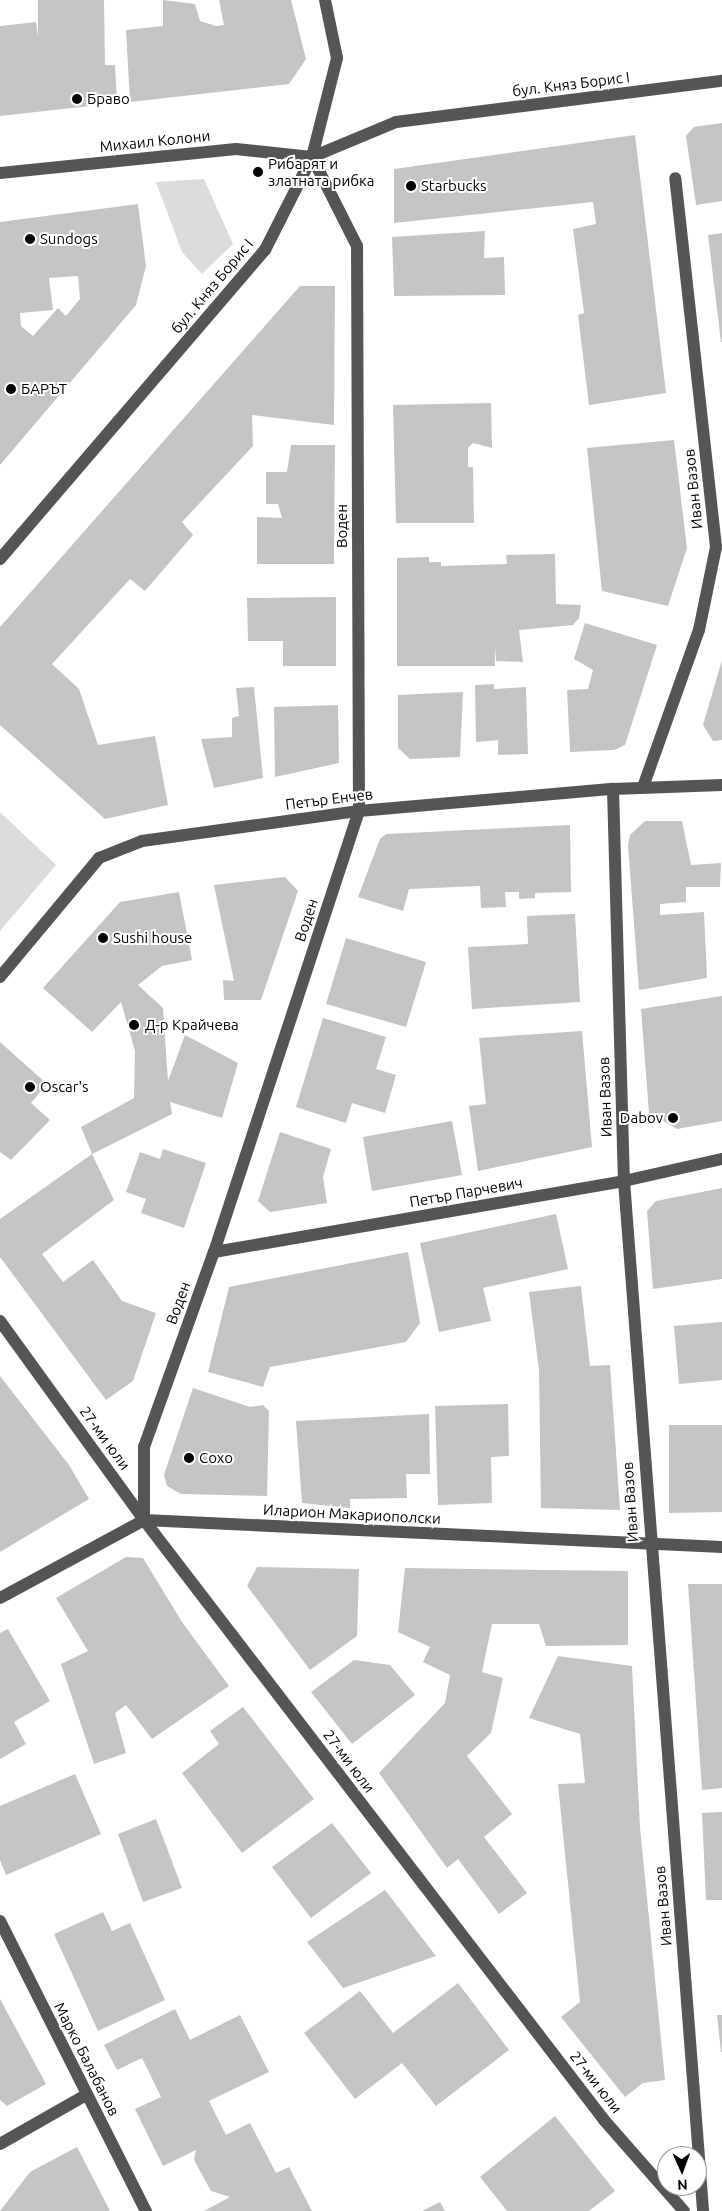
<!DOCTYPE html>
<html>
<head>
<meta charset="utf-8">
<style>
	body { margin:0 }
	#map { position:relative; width:722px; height:2211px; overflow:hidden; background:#fff; font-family:Ubuntu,sans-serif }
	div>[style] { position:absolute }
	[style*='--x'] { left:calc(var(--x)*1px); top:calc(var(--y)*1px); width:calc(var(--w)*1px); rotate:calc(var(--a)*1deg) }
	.green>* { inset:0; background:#dcdcdc }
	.building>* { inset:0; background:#c4c4c4 }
	.minor>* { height:12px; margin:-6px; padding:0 6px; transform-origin:6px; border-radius:6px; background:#555 }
	.dots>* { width:14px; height:14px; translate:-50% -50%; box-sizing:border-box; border:2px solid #fff; border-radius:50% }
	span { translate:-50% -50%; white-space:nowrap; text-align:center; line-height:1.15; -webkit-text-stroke:4px #fff; paint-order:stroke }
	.street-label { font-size:15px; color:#000 }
	.poi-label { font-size:15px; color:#000 }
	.left { translate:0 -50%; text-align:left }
	.right { translate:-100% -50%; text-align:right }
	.north { position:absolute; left:657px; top:2146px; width:50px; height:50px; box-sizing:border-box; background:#fff; border:1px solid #999; border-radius:50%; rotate:178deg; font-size:14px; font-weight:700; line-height:20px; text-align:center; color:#000 }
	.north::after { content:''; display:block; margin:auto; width:18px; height:22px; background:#000; clip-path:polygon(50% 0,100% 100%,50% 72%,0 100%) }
</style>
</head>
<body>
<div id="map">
	<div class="green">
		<i style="clip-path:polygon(204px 179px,233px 244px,202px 274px,182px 252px,156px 182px)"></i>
		<i style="clip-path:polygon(0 812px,56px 865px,0 931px)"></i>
	</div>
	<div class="building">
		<i style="clip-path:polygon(38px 0,104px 0,105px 65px,115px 65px,117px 103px,0 116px,0 26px,36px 22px,38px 36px)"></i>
		<i style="clip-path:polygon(163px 0,195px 4px,200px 21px,216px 26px,224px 25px,219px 0,291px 0,306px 59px,289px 84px,130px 102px,126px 30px,163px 26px)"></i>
		<i style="clip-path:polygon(722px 123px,722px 201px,696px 205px,686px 136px,694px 127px)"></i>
		<i style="clip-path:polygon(635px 135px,666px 393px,589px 405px,578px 315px,584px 313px,573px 229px,596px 224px,593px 202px,394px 223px,394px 169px)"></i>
		<i style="clip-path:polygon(evenodd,138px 204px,146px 266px,136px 305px,0 465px,0 222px,138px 204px,78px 276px,80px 299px,66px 316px,58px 308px,33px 336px,21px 326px,20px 313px,53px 310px,49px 278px,78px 276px)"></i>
		<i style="clip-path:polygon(485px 231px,484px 258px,504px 257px,505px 295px,394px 296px,392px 237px)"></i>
		<i style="clip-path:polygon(722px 233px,722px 342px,721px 342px,708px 235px)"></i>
		<i style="clip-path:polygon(300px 286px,335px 286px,334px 425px,252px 415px,253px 446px,182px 522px,193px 535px,145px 591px,130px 579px,52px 664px,79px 689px,98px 745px,155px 736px,168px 805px,105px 819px,0 725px,0 627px)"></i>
		<i style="clip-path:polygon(491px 403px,492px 448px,473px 443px,468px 448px,468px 467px,473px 467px,474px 523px,396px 523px,393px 405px)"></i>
		<i style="clip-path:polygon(674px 440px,687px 548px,668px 606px,602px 591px,587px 448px)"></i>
		<i style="clip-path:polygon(291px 445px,335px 445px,334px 564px,257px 564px,257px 517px,282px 518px,278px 504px,266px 504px,266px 472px,287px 472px)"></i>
		<i style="clip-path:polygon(555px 554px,556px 604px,581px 605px,579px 618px,573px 625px,519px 630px,523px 662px,496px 661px,495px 646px,495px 666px,397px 666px,397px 558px,429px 557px,429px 562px,441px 562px,441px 566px,507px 564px,506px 555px)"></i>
		<i style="clip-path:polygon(336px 597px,336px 666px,283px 666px,283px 641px,248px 641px,247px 598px)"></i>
		<i style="clip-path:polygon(585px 623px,657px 645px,625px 745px,614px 750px,570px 752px,567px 690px,588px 689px,593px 670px,574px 659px)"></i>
		<i style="clip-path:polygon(722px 660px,722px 740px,713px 741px,703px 725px)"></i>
		<i style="clip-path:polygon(494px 684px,494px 689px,526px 687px,528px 754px,498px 755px,498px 740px,476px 742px,475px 685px)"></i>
		<i style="clip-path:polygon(254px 687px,263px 778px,214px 788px,201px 739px,232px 737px,232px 718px,239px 716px,236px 688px)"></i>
		<i style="clip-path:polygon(463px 692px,460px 757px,410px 759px,398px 748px,398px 695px)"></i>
		<i style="clip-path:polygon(338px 705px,339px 763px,275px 777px,274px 707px)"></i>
		<i style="clip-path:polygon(645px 821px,682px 821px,691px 865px,721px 863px,720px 887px,686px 887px,686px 902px,660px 904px,660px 915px,704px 912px,707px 978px,639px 990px,628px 845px,630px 835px)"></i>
		<i style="clip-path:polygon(570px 825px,571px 892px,535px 893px,535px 898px,519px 899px,519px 892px,505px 892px,506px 907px,481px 908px,480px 886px,409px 889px,403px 911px,358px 897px,380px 839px,386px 834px)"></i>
		<i style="clip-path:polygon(285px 877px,298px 891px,261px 1000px,224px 1000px,223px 980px,234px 981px,214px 885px)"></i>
		<i style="clip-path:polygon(179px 892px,192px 960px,162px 966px,138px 985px,163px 1008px,168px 1081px,185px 1035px,238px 1063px,222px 1118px,170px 1102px,172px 1114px,92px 1154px,81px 1127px,134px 1098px,135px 1051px,121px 1002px,92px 1032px,43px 988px,120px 902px)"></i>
		<i style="clip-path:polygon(575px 914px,580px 1002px,472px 1009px,468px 947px,528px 944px,527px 916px)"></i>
		<i style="clip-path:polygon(346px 938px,426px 962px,406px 1027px,326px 1004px)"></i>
		<i style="clip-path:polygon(722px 996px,722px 1121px,677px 1129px,649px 1113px,641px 1009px)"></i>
		<i style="clip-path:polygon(323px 1018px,386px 1037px,376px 1069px,396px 1075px,385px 1113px,352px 1103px,346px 1123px,296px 1107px)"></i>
		<i style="clip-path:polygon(582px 1031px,592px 1147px,478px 1171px,469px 1106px,486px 1104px,479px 1038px)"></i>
		<i style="clip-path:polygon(0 1042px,47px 1084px,31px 1103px,50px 1120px,11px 1160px,0 1152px)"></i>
		<i style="clip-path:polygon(452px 1121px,462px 1175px,372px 1191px,363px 1137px)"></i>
		<i style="clip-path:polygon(280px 1132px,331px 1149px,323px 1177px,327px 1203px,270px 1212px,258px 1201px)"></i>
		<i style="clip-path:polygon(163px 1149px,206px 1163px,184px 1228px,141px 1213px,146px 1199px,126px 1192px,140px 1152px,160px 1159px)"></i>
		<i style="clip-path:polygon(92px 1154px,114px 1200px,42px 1254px,63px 1282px,93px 1260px,122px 1301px,156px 1313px,133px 1381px,106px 1400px,0 1257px,0 1219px)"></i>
		<i style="clip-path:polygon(722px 1188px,722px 1279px,653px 1289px,647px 1211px,656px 1201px)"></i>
		<i style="clip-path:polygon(556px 1214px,568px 1269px,483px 1288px,491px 1321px,439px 1332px,420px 1243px)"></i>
		<i style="clip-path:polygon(408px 1252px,420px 1323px,406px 1342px,270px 1367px,263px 1387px,208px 1372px,229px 1287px)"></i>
		<i style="clip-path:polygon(581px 1286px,590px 1366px,610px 1365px,620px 1510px,541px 1508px,539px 1370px,529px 1292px)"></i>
		<i style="clip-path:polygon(722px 1322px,722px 1380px,679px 1384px,674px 1326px)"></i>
		<i style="clip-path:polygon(0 1376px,69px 1465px,89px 1499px,0 1552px)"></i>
		<i style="clip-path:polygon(193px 1388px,250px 1407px,263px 1405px,269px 1411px,267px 1496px,181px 1494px,167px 1486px,164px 1475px)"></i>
		<i style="clip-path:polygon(508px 1404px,509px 1456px,491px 1457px,492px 1503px,438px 1505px,435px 1406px)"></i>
		<i style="clip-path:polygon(429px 1414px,430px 1474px,406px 1474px,407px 1498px,350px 1499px,350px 1508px,302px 1503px,296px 1421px)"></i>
		<i style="clip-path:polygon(669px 1425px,722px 1425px,722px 1512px,669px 1513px)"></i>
		<i style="clip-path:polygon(126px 1557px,143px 1558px,182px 1622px,229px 1686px,152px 1739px,126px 1705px,115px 1713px,126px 1753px,94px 1764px,61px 1664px,88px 1651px,56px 1598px)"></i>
		<i style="clip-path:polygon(257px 1567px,359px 1569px,357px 1636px,310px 1670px,247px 1586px)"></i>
		<i style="clip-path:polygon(405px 1568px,628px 1571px,628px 1645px,546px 1646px,539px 1624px,492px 1624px,482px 1672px,503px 1678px,491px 1733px,467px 1756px,512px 1814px,484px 1837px,527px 1893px,499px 1914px,458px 1859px,447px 1868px,379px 1773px,445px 1703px,450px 1675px,423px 1662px,430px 1647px,398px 1632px)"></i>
		<i style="clip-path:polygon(688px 1584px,722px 1584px,722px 1788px,702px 1790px)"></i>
		<i style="clip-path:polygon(8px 1629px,50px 1701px,14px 1722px,26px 1744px,0 1759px,0 1633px)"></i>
		<i style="clip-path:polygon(558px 1656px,632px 1666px,640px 1828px,665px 2080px,643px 2083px,625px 2097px,561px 2017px,580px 2002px,558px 1784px,585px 1783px,580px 1734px,529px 1718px)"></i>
		<i style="clip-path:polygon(354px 1660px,390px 1665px,415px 1695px,352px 1744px,311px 1692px)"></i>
		<i style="clip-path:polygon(243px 1707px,314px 1799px,242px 1853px,182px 1773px,219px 1744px,210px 1731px)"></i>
		<i style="clip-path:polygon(75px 1774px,101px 1834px,6px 1875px,0 1860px,0 1806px)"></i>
		<i style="clip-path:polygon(722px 1812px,722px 1900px,706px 1900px,702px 1813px)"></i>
		<i style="clip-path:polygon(156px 1819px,182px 1888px,143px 1902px,118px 1834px)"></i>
		<i style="clip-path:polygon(332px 1823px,371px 1873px,311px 1918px,272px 1867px)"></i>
		<i style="clip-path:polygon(385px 1890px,436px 1956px,343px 1988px,307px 1942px)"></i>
		<i style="clip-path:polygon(103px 1912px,112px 1931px,130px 1923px,165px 2000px,98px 2031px,54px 1934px)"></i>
		<i style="clip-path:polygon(458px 1983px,509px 2050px,436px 2106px,402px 2063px,355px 2099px,304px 2033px,360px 1991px,393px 2033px)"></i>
		<i style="clip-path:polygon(0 1999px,46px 2084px,7px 2106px,0 2100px)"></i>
		<i style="clip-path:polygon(175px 2009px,190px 2040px,240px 2015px,269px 2072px,209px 2101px,226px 2135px,250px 2123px,276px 2173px,289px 2167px,312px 2211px,204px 2211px,230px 2197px,211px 2191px,194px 2160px,196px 2150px,163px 2166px,135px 2109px,161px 2097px,142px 2058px,117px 2070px,104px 2045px)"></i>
		<i style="clip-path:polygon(717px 2015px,722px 2015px,722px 2052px,721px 2052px)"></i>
		<i style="clip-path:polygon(555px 2116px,615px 2191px,589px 2211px,507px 2211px,480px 2177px)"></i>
		<i style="clip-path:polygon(77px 2147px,110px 2211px,0 2211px,30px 2172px)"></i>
		<i style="clip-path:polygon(440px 2202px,445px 2211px,422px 2211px)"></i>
	</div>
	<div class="minor">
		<i style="--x:0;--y:173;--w:237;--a:-5.8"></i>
		<i style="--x:236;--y:149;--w:76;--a:6"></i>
		<i style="--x:0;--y:559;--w:407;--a:-49.4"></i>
		<i style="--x:265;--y:250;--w:104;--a:-63.2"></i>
		<i style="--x:312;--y:157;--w:91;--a:-22.6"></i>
		<i style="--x:396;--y:122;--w:329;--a:-7.2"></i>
		<i style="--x:643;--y:787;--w:167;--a:-70.4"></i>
		<i style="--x:699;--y:630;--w:85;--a:-78.4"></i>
		<i style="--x:716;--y:547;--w:371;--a:-96.3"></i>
		<i style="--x:613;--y:789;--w:392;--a:88.4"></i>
		<i style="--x:624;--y:1181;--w:1033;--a:85.61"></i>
		<i style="--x:0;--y:977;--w:155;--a:-50.2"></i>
		<i style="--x:99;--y:858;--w:46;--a:-21.6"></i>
		<i style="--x:142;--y:841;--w:219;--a:-7.9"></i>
		<i style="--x:359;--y:811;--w:255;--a:-5"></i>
		<i style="--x:613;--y:789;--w:109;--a:-2.1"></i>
		<i style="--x:214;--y:1252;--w:416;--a:-9.8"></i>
		<i style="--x:624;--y:1181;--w:100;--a:-12.7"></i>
		<i style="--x:0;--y:1321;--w:246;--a:54.1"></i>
		<i style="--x:144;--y:1520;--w:756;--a:52.52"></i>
		<i style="--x:604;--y:2120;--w:121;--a:48.7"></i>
		<i style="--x:144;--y:1520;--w:73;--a:-90"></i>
		<i style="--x:144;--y:1447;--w:207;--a:-70.3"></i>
		<i style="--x:214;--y:1252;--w:464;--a:-71.8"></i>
		<i style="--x:359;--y:811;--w:565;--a:-90.2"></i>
		<i style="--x:357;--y:246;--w:100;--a:-116.8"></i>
		<i style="--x:312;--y:157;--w:102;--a:-75.8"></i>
		<i style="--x:337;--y:58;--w:59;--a:-101.7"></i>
		<i style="--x:0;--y:1598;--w:164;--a:-28.4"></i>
		<i style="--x:144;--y:1520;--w:579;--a:2.67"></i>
		<i style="--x:0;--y:1921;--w:325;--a:63.3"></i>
		<i style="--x:0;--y:2144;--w:99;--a:-29.7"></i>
	</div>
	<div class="dots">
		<i style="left:77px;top:99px;background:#000"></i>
		<i style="left:258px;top:172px;background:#000"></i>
		<i style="left:411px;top:186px;background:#000"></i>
		<i style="left:30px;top:239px;background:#000"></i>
		<i style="left:11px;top:389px;background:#000"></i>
		<i style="left:103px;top:938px;background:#000"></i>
		<i style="left:134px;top:1025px;background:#000"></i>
		<i style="left:30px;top:1087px;background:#000"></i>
		<i style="left:673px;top:1118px;background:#000"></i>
		<i style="left:189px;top:1458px;background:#000"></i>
	</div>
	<div class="street-label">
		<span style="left:571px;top:84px;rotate:-7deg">бул. Княз Борис I</span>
		<span style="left:155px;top:141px;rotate:-6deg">Михаил Колони</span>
		<span style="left:212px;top:286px;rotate:-50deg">бул. Княз Борис I</span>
		<span style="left:693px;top:489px;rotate:-96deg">Иван Вазов</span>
		<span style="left:342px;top:526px;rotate:-90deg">Воден</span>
		<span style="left:329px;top:799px;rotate:-7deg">Петър Енчев</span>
		<span style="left:306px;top:920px;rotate:-72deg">Воден</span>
		<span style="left:605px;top:1097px;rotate:-92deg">Иван Вазов</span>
		<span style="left:466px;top:1192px;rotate:-10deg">Петър Парчевич</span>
		<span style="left:178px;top:1303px;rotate:-70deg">Воден</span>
		<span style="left:105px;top:1438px;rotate:54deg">27-ми юли</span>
		<span style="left:630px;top:1502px;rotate:-94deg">Иван Вазов</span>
		<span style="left:352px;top:1514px;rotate:3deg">Иларион Макариополски</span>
		<span style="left:349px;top:1761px;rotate:53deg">27-ми юли</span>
		<span style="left:663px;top:1906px;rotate:-95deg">Иван Вазов</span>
		<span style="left:87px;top:2059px;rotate:63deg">Марко Балабанов</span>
		<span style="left:596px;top:2082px;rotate:52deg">27-ми юли</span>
	</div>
	<div class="poi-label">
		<span class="left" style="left:87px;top:99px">Браво</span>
		<span class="left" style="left:268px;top:172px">Рибарят и<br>златната рибка</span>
		<span class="left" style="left:421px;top:186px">Starbucks</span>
		<span class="left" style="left:40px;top:239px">Sundogs</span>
		<span class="left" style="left:21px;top:389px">БАРЪТ</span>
		<span class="left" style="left:113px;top:938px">Sushi house</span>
		<span class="left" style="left:145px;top:1025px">Д-р Крайчева</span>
		<span class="left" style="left:40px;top:1087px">Oscar's</span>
		<span class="right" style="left:663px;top:1118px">Dabov</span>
		<span class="left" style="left:199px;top:1458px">Сохо</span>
	</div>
	<div class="north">N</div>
</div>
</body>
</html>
